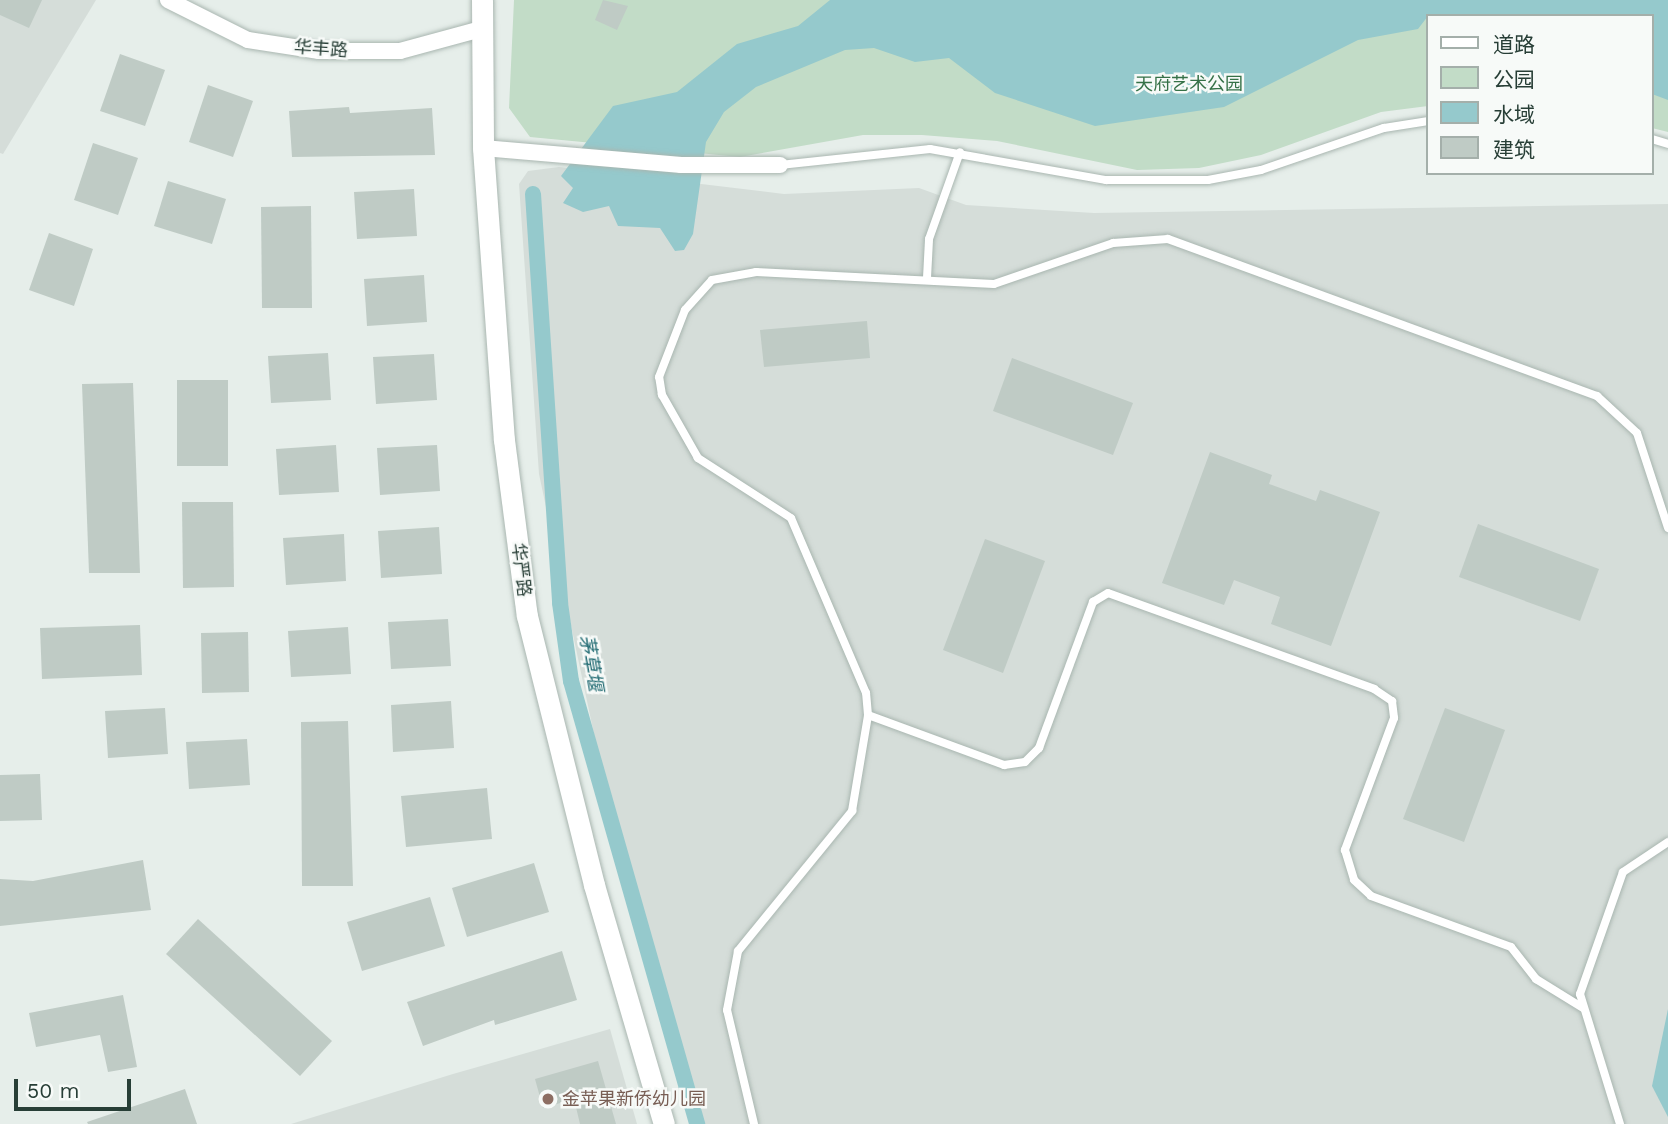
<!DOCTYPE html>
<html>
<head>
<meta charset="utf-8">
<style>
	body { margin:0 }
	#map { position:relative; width:1668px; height:1124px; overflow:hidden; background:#e6eeea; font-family:"Work Sans","Noto Sans SC",sans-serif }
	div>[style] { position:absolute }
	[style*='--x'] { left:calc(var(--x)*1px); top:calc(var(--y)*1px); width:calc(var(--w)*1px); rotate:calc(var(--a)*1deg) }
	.built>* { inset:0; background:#d5ddd9 }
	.green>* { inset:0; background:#c2dcc7 }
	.water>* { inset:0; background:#95c9cc }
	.canal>* { height:16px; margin:-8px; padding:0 8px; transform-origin:8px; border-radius:8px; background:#95c9cc }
	.building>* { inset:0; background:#bfcbc5 }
	.roads { filter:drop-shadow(0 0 2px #a9b6b0) drop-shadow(0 0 2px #a9b6b0) }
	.service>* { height:8px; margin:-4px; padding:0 4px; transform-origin:4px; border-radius:4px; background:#fff }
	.minor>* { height:16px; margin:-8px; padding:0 8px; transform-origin:8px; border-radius:8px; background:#fff }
	.tertiary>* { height:21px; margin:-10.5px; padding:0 10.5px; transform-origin:10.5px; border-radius:10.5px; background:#fff }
	.dots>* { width:19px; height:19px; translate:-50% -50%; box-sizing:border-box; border:4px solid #f7faf8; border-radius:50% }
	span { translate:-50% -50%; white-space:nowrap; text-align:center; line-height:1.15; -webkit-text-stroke:5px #f7faf8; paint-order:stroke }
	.street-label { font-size:18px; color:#273e36 }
	.park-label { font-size:18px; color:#357147 }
	.education-label { font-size:18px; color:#785e54 }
	.left { translate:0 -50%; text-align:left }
	.water-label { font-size:19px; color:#266e75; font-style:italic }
	.legend { position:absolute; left:1426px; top:14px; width:228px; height:161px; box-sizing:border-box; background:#f7faf8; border:2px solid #a4afaa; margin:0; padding:9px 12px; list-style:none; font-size:21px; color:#273e36 }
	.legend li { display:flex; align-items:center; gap:14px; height:35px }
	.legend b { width:35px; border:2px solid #a4afaa }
	.scale { position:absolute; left:14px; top:1079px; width:117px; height:32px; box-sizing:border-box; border:4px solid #273e36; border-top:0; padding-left:9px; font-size:21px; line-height:24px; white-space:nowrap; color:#273e36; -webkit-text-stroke:5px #f7faf8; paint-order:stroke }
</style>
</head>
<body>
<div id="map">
	<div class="built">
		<i style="clip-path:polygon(0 0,96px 0,3px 154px,0 153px)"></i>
		<i style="clip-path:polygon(559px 167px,784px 194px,919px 188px,966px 205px,1094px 213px,1668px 204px,1668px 1124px,704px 1124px,605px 786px,539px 474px,519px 184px,528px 171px)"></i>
		<i style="clip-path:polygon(610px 1029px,637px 1124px,291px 1124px,453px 1074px)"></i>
	</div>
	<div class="green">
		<i style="clip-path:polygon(514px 0,1668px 0,1668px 132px,1652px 128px,1652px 16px,1428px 16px,1428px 106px,1381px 112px,1261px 155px,1199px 168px,1137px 170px,997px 141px,922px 135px,863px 135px,740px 157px,530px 137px,509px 108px)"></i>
	</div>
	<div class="water">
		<i style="clip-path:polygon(830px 0,1668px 0,1668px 100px,1652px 94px,1652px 16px,1428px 16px,1418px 29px,1358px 40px,1224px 107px,1095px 126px,995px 93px,949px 58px,915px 62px,874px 48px,845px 50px,756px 87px,724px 112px,706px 142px,693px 234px,684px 250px,675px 251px,660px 228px,618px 226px,609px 206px,583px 212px,563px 203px,573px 188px,561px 176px,613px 106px,677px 92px,737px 44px,798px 26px)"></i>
		<i style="clip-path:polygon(1668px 1009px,1668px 1117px,1652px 1086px)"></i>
	</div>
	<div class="canal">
		<i style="--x:533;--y:194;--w:410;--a:86.2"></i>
		<i style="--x:560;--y:603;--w:79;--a:82"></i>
		<i style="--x:571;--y:681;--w:461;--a:74.1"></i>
	</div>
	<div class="building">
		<i style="clip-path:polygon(0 0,42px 0,29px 28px,0 15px)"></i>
		<i style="clip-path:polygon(603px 0,628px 6px,617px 30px,595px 20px)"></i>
		<i style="clip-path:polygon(120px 54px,165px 70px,145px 126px,100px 111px)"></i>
		<i style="clip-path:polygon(208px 85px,253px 101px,233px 157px,189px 142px)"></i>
		<i style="clip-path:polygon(349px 107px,350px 113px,432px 108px,435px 155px,292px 157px,289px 111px)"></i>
		<i style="clip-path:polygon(93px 143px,138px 158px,118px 215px,74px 200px)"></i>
		<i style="clip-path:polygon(168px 181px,226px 199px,212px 244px,154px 226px)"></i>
		<i style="clip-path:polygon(414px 189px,417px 236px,357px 239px,354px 192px)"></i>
		<i style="clip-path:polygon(311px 206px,312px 308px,262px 308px,261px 207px)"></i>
		<i style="clip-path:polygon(49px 233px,93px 249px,74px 306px,29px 290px)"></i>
		<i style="clip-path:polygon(424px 275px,427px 322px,367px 326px,364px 279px)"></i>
		<i style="clip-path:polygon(867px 321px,870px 358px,764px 367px,760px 330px)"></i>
		<i style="clip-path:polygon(328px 353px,331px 400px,271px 403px,268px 356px)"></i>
		<i style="clip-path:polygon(434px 354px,437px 400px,376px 404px,373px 357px)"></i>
		<i style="clip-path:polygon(1012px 358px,1133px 403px,1113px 455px,993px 411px)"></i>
		<i style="clip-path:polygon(177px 380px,228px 380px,228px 466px,177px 466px)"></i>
		<i style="clip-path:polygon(133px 383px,140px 573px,89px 573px,82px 384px)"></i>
		<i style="clip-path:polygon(336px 445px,339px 492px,279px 495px,276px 449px)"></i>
		<i style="clip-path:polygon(437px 445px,440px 491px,380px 495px,377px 448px)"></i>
		<i style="clip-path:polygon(1210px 452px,1272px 475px,1269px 484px,1316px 501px,1320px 490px,1380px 512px,1331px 646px,1271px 624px,1280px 597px,1234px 580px,1224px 605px,1162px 583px)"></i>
		<i style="clip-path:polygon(182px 502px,233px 502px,234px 587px,183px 588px)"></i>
		<i style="clip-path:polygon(1478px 524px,1599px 569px,1580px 621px,1459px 577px)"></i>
		<i style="clip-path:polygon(439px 527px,442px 574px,381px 578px,378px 531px)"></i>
		<i style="clip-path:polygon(344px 534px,346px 581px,286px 585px,283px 538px)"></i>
		<i style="clip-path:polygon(985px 539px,1045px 561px,1003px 673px,943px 650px)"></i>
		<i style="clip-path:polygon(448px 619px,451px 666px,391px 669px,388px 622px)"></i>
		<i style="clip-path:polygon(140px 625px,142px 675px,42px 679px,40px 628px)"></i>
		<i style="clip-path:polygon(348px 627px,351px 674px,291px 677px,288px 631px)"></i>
		<i style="clip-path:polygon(248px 632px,249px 692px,202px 693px,201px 633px)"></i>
		<i style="clip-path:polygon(451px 701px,454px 748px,393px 752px,391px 705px)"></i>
		<i style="clip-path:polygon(165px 708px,168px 754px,108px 758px,105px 711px)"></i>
		<i style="clip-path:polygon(1445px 708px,1505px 730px,1464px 842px,1403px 819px)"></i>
		<i style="clip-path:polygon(348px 721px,353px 886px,302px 886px,301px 722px)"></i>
		<i style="clip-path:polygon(247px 739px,250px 785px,189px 789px,186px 742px)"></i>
		<i style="clip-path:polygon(40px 774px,42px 820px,0 821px,0 775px)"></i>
		<i style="clip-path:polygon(487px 788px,492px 839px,406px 847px,401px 796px)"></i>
		<i style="clip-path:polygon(143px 860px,151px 910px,0 926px,0 879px,33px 881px)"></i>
		<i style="clip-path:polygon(534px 863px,549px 912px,467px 937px,452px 888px)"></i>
		<i style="clip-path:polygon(430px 897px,445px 946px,362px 971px,347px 922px)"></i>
		<i style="clip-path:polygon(198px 919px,332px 1041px,300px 1076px,166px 954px)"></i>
		<i style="clip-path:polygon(562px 951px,577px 1000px,495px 1025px,494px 1020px,423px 1046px,407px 1002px)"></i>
		<i style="clip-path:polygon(123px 995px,137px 1067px,108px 1072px,100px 1035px,36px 1047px,29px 1013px)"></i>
		<i style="clip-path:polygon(598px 1061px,616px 1124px,580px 1124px,574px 1099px,543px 1108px,535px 1079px)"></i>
		<i style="clip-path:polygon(185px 1089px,197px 1124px,88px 1124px,87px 1122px)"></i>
	</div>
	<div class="roads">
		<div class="service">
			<i style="--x:1652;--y:139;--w:17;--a:17"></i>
			<i style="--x:780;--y:165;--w:151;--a:-6.1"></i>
			<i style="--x:930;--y:149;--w:179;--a:10"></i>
			<i style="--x:1106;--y:180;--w:102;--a:0"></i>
			<i style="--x:1208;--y:180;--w:54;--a:-10.7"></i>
			<i style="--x:1261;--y:170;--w:130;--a:-18.9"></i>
			<i style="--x:1384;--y:128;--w:45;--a:-9"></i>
			<i style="--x:927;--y:278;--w:39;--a:-87"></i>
			<i style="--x:929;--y:239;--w:92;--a:-70.4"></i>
			<i style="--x:868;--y:715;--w:145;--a:20.2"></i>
			<i style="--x:1004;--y:765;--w:21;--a:-8"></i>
			<i style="--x:1025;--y:762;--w:20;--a:-45"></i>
			<i style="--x:1039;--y:748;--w:156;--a:-69.7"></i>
			<i style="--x:1093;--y:602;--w:17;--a:-31"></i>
			<i style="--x:1108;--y:593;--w:283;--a:19.8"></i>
			<i style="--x:1374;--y:689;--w:22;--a:34"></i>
			<i style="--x:1392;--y:701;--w:17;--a:83"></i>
			<i style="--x:1394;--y:718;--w:141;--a:110.4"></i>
			<i style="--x:1345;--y:850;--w:31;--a:73"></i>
			<i style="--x:1354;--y:880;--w:23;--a:43"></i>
			<i style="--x:1371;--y:896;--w:149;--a:20"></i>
			<i style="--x:1511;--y:947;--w:41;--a:52"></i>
			<i style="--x:1536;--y:979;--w:55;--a:31.7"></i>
			<i style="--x:754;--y:1124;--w:117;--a:-103.3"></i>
			<i style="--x:727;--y:1010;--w:60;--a:-79.4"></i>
			<i style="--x:738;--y:951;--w:181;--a:-50.8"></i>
			<i style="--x:852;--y:811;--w:97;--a:-80.5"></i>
			<i style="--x:868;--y:715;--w:22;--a:-95"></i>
			<i style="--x:866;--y:693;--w:190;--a:-113.2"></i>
			<i style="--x:791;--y:518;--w:111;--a:-147.2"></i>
			<i style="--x:698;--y:458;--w:73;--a:-119.7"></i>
			<i style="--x:662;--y:395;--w:18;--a:-99"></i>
			<i style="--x:659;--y:377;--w:72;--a:-68.8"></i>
			<i style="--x:685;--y:310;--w:40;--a:-48"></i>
			<i style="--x:712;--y:280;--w:45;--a:-10.3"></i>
			<i style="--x:756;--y:272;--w:238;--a:2.9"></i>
			<i style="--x:994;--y:284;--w:126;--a:-19"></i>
			<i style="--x:1113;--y:243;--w:55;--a:-4.2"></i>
			<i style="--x:1168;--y:239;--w:457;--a:20.1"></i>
			<i style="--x:1597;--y:396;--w:54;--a:42.8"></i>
			<i style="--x:1637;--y:433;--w:100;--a:71.9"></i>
			<i style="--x:1620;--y:1124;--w:136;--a:-107.1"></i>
			<i style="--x:1580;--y:994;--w:129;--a:-70.6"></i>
			<i style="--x:1623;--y:872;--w:54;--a:-33.7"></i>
		</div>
		<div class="minor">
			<i style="--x:168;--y:0;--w:89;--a:26.6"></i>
			<i style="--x:248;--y:40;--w:72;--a:8.8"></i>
			<i style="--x:319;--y:51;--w:81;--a:0"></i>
			<i style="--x:400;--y:51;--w:84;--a:-15.2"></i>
			<i style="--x:483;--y:148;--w:199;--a:4.9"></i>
			<i style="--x:681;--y:165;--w:99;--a:0"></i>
		</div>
		<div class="tertiary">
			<i style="--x:482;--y:0;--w:148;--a:89.6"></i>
			<i style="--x:483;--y:148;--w:293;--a:85.9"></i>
			<i style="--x:504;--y:440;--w:177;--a:82.6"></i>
			<i style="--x:527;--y:616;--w:277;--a:76"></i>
			<i style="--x:594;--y:885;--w:249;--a:73.7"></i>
		</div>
	</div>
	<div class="dots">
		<i style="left:548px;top:1099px;background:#8d6e63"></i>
	</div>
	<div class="street-label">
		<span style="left:321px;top:49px;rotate:4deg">华丰路</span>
		<span style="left:521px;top:570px;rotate:83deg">华严路</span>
	</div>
	<div class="park-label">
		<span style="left:1189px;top:84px">天府艺术公园</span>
	</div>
	<div class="education-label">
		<span class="left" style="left:562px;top:1099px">金苹果新侨幼儿园</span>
	</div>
	<div class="water-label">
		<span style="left:591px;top:663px;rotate:80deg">茅草堰</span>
	</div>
	<ul class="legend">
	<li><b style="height:9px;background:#fff"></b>道路</li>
	<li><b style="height:19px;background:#c2dcc7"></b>公园</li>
	<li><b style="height:19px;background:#95c9cc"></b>水域</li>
	<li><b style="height:19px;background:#bfcbc5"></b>建筑</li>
	</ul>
	<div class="scale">50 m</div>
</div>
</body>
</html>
